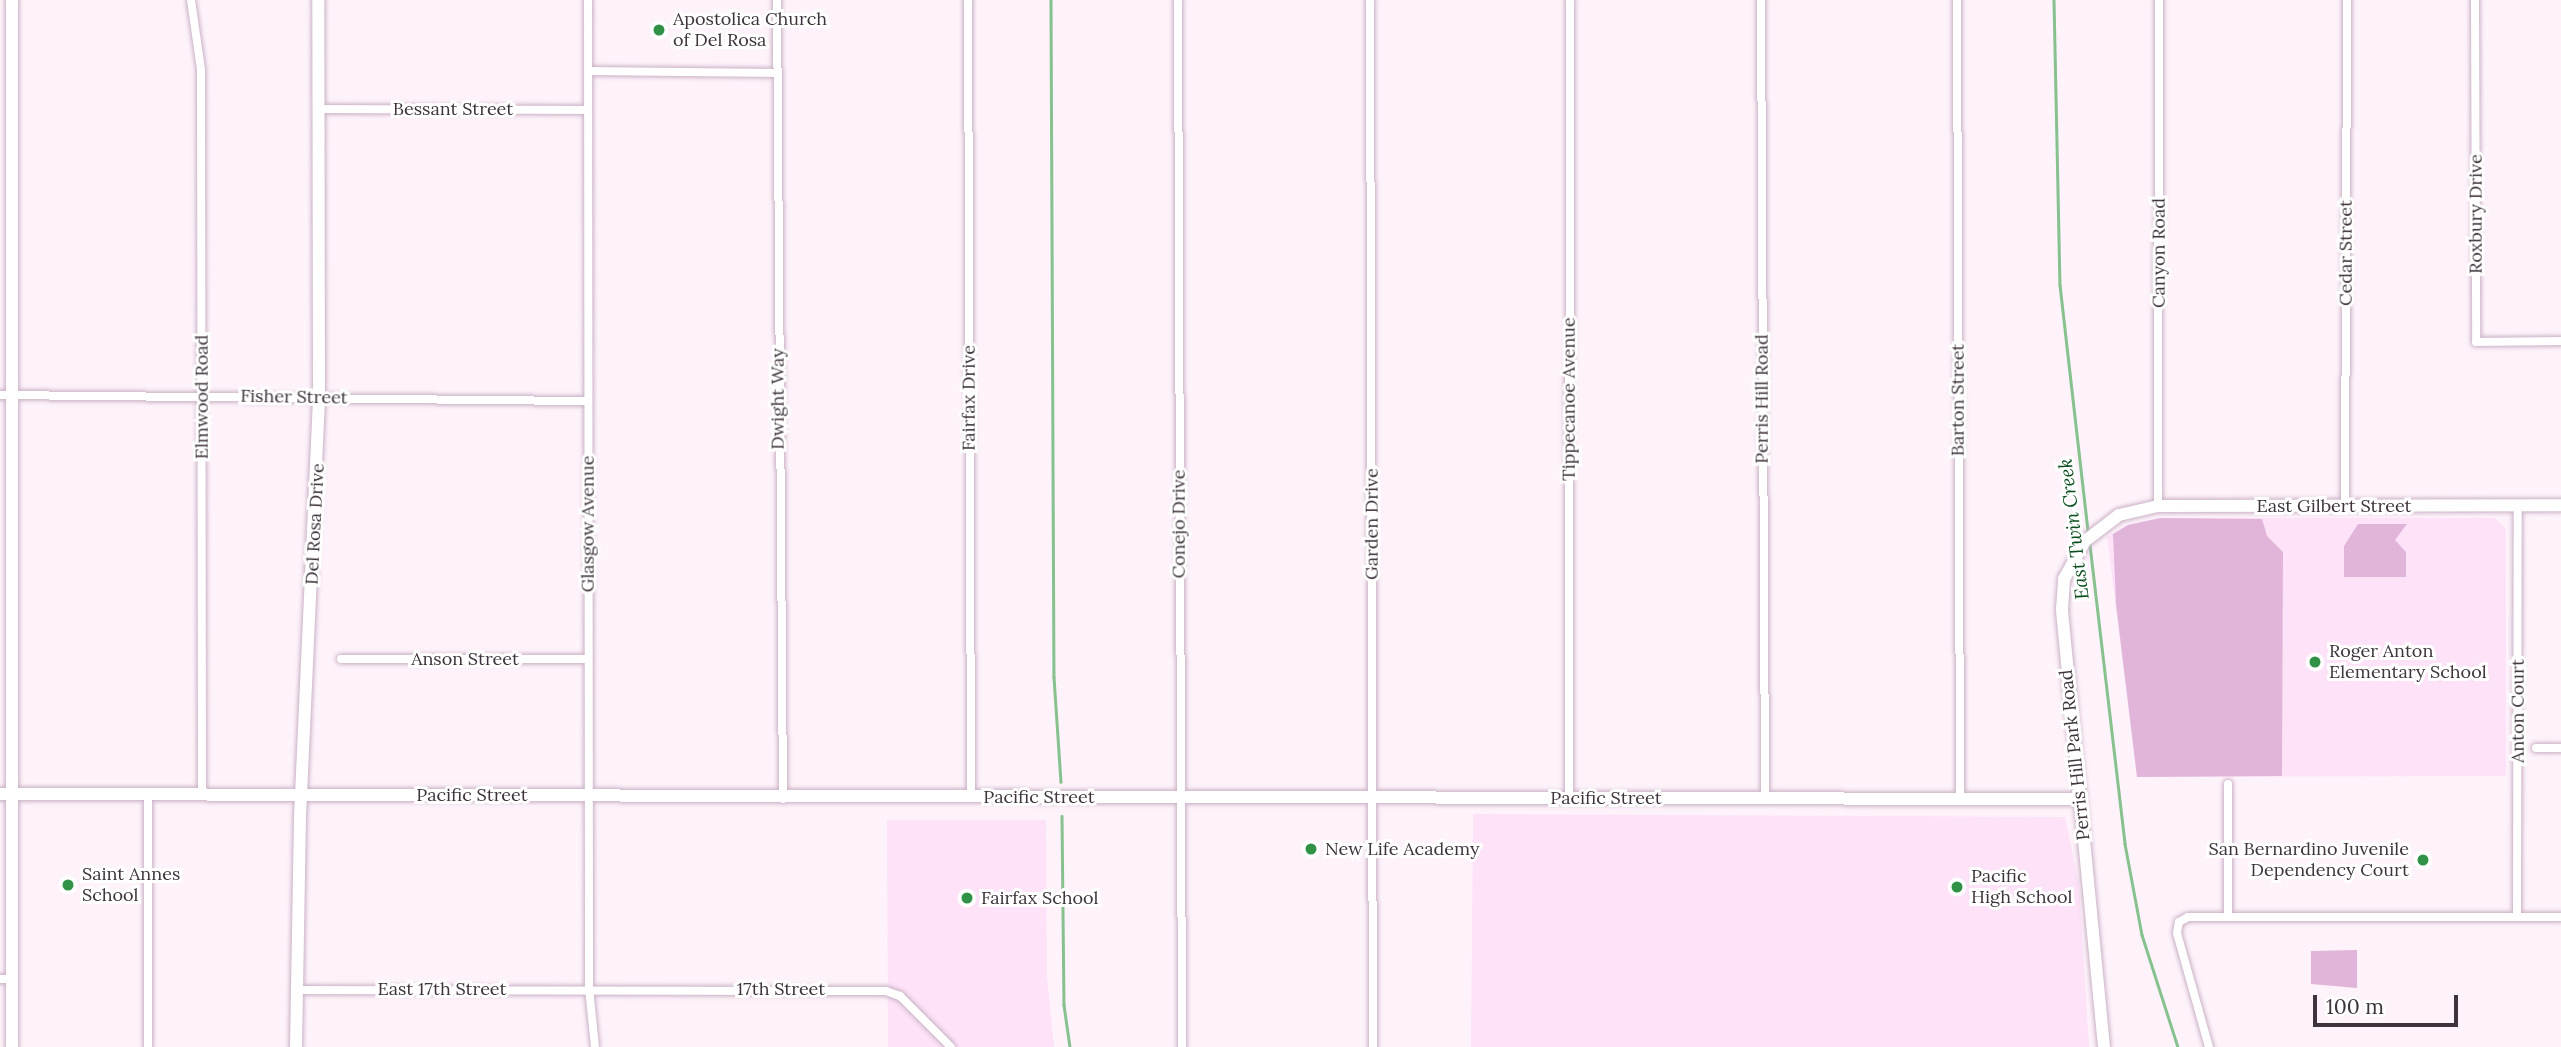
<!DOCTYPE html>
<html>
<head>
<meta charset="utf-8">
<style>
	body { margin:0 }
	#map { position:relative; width:2561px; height:1047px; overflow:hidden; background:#fef3fb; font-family:Lora,serif }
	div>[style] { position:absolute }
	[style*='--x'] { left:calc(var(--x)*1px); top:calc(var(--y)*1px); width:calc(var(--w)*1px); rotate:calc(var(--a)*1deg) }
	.built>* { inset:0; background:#fde2f8 }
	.green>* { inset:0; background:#e1b5d9 }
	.stream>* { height:2.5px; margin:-1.25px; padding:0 1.25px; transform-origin:1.25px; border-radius:1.25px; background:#86c18e }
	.roads { filter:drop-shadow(0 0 2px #cab1c5) drop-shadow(0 0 2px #cab1c5) }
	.street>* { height:8px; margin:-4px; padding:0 4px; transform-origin:4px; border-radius:4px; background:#fff }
	.secondary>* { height:12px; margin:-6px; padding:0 6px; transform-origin:6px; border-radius:6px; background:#fff }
	.dots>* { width:19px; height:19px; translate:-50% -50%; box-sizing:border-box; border:4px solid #fff; border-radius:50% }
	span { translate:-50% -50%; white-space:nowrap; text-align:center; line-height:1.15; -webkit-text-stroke:6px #fff; paint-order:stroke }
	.poi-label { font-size:18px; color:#3f343d }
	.left { translate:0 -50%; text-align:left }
	.right { translate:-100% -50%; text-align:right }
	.street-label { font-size:18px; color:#3f343d }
	.water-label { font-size:19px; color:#0a4e1e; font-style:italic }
	.scale { position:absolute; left:2313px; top:995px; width:145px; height:32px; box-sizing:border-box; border:4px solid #3f343d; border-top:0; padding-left:9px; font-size:21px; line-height:24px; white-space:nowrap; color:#3f343d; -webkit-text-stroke:5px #fff; paint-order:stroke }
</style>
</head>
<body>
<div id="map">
	<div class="built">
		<i style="clip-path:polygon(2160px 518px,2495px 518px,2506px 529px,2506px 776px,2137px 777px,2107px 537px,2128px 525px)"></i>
		<i style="clip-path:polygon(1473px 814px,2065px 817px,2079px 884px,2089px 1047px,1471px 1047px)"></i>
		<i style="clip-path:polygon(887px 820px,1046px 820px,1047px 976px,1054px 1047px,888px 1047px)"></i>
	</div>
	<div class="green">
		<i style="clip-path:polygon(2160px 518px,2262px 519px,2267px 536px,2283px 552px,2282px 776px,2137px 777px,2116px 604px,2113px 534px,2128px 525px)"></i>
		<i style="clip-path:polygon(2358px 524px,2407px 524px,2395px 540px,2406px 552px,2406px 577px,2344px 577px,2344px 546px)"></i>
		<i style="clip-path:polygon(2357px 950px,2357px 988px,2311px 984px,2311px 951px)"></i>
	</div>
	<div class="stream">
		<i style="--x:1051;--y:0;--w:677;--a:89.75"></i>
		<i style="--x:1054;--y:677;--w:105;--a:86.2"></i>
		<i style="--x:2054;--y:0;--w:285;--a:88.8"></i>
		<i style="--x:2060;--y:285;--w:249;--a:83.5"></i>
		<i style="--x:2090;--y:545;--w:301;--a:83.3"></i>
		<i style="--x:2125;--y:844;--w:93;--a:79.4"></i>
		<i style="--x:2142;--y:935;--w:118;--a:72.2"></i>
		<i style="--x:1062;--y:816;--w:189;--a:89.4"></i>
		<i style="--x:1064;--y:1005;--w:42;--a:81.9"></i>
	</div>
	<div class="roads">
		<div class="street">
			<i style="--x:191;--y:0;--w:70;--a:81.8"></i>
			<i style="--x:201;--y:69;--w:726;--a:89.92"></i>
			<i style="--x:588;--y:0;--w:988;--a:89.94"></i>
			<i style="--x:589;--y:988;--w:59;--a:84.2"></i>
			<i style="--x:777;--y:0;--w:799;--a:89.57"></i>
			<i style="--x:968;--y:0;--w:796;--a:89.78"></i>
			<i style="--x:1178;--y:0;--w:1047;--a:89.78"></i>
			<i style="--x:1370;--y:0;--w:1047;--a:89.84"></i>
			<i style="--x:1761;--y:0;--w:798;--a:89.71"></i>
			<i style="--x:1957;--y:0;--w:799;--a:89.78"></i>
			<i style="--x:2475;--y:0;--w:342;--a:89.8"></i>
			<i style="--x:2476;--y:342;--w:85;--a:-0.7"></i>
			<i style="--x:589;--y:71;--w:188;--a:0.6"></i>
			<i style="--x:319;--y:109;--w:269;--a:0.2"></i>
			<i style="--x:0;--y:395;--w:587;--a:0.59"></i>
			<i style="--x:2158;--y:506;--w:506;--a:-89.89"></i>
			<i style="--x:2345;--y:506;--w:506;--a:-89.77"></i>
			<i style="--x:341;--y:659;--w:247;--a:0"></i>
			<i style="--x:2536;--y:748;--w:25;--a:0"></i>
			<i style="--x:2228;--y:784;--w:132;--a:90"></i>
			<i style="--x:148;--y:795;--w:252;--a:90"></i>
			<i style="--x:1569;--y:798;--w:798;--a:-89.93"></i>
			<i style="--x:2517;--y:917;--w:412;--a:-89.9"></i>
			<i style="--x:0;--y:979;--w:11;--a:0"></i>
			<i style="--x:295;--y:990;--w:591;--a:0.1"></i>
			<i style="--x:886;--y:991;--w:15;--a:20"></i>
			<i style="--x:900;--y:996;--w:72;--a:45"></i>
			<i style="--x:2209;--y:1047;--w:118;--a:-105.7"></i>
			<i style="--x:2177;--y:933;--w:11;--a:-80"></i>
			<i style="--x:2179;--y:922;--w:10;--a:-29"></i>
			<i style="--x:2188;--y:917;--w:373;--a:0"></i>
		</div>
		<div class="secondary">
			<i style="--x:0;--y:794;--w:2078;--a:0.14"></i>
			<i style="--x:12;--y:1047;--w:1047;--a:-90"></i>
			<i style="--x:296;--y:1047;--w:230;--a:-89"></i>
			<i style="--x:300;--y:817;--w:419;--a:-87.4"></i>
			<i style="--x:319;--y:398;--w:398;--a:-90.1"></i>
			<i style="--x:2104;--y:1047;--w:440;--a:-95.5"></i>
			<i style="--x:2062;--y:609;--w:30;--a:-86"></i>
			<i style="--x:2064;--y:579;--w:43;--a:-61.1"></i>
			<i style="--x:2085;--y:541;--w:43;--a:-37.4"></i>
			<i style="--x:2119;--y:515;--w:40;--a:-13"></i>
			<i style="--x:2158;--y:506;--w:403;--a:-0.1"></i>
		</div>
	</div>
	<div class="dots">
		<i style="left:659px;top:30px;background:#2f9247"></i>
		<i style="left:2315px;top:662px;background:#2f9247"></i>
		<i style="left:1311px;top:849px;background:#2f9247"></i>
		<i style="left:2423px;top:860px;background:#2f9247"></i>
		<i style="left:68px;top:885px;background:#2f9247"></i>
		<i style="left:1957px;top:887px;background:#2f9247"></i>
		<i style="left:967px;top:898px;background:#2f9247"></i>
	</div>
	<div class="poi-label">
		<span class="left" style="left:673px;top:30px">Apostolica Church<br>of Del Rosa</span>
		<span class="left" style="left:2329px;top:662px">Roger Anton<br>Elementary School</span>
		<span class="left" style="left:1325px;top:849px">New Life Academy</span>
		<span class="right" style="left:2409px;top:860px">San Bernardino Juvenile<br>Dependency Court</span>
		<span class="left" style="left:82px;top:885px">Saint Annes<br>School</span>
		<span class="left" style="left:1971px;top:887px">Pacific<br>High School</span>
		<span class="left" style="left:981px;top:898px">Fairfax School</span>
	</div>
	<div class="street-label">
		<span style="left:453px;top:109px">Bessant Street</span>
		<span style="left:2476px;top:214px;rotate:-90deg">Roxbury Drive</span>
		<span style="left:2159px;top:253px;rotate:-90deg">Canyon Road</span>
		<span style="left:2346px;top:253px;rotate:-90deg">Cedar Street</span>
		<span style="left:202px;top:397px;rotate:-90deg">Elmwood Road</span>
		<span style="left:294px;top:397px;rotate:1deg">Fisher Street</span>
		<span style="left:969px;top:398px;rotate:-90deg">Fairfax Drive</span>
		<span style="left:778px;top:399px;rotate:-90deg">Dwight Way</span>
		<span style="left:1569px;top:399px;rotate:-90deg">Tippecanoe Avenue</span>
		<span style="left:1762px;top:399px;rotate:-90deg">Perris Hill Road</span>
		<span style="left:1958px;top:400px;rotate:-90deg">Barton Street</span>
		<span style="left:2334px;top:506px">East Gilbert Street</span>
		<span style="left:315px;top:524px;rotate:-87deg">Del Rosa Drive</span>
		<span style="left:588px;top:524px;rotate:-90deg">Glasgow Avenue</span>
		<span style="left:1179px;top:524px;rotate:-90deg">Conejo Drive</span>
		<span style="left:1372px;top:524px;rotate:-90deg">Garden Drive</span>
		<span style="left:465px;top:659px">Anson Street</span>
		<span style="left:2518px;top:711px;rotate:-90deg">Anton Court</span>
		<span style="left:2075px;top:755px;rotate:-96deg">Perris Hill Park Road</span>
		<span style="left:472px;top:795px">Pacific Street</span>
		<span style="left:1039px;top:797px">Pacific Street</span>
		<span style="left:1606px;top:798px">Pacific Street</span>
		<span style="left:442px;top:989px">East 17th Street</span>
		<span style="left:781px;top:989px">17th Street</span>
	</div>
	<div class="water-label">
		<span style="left:2074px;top:529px;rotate:-97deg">East Twin Creek</span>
	</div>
	<div class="scale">100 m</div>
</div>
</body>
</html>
